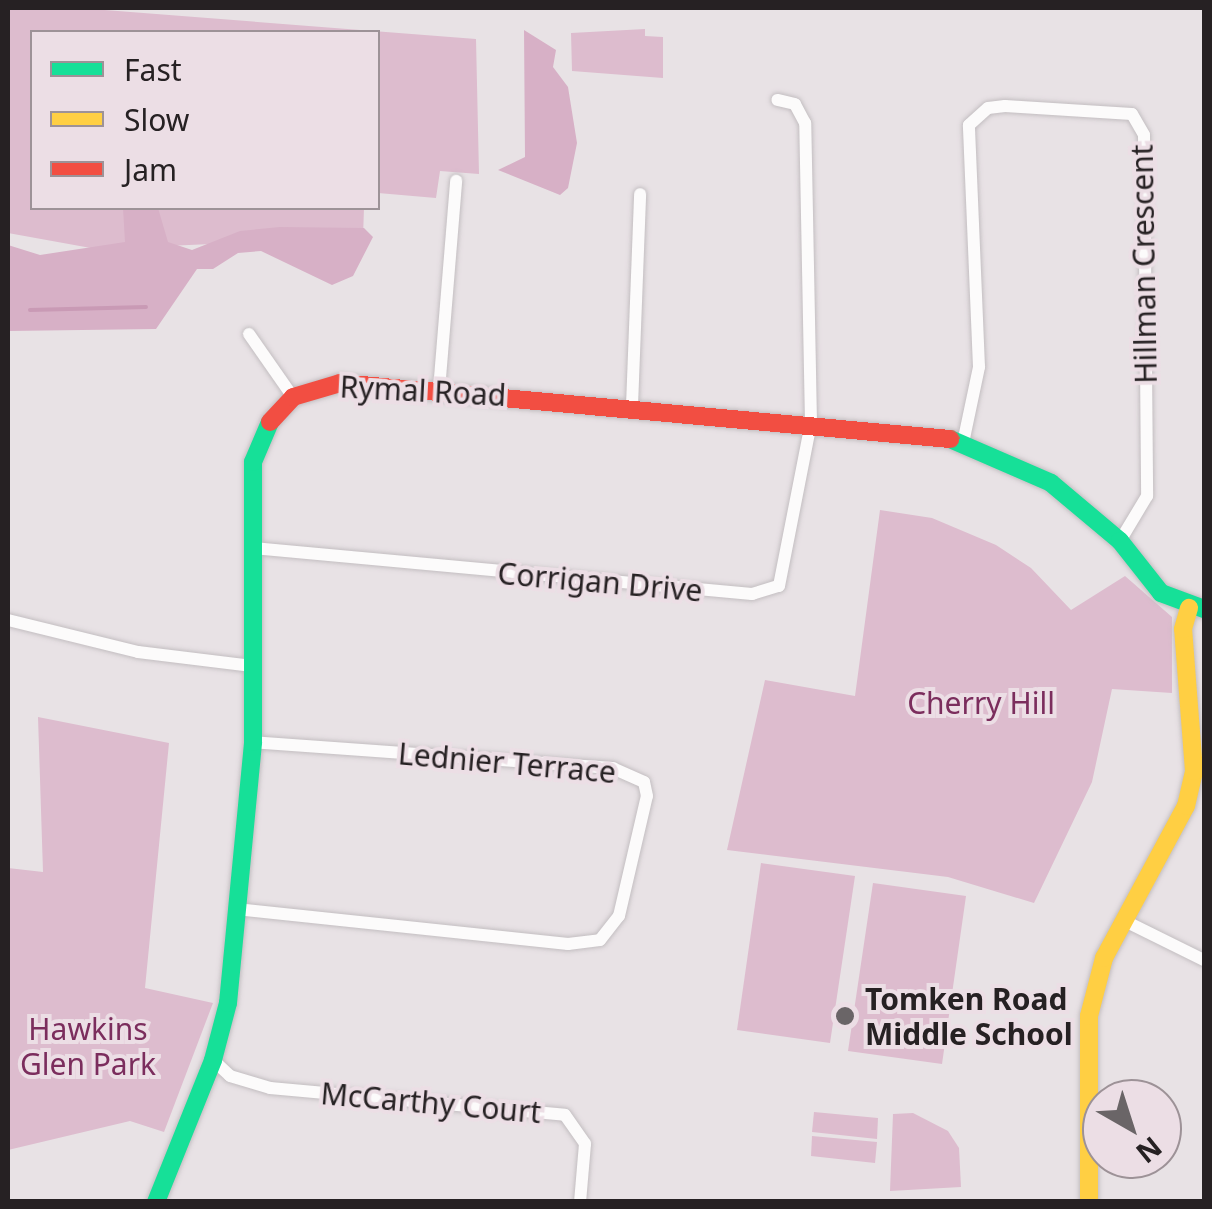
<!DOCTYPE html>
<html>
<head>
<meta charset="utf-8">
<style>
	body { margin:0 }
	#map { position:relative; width:1212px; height:1209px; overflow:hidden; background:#e8e2e5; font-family:"Noto Sans",sans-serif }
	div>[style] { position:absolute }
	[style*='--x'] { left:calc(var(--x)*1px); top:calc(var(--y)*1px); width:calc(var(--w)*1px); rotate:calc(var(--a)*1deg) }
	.green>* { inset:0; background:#ddbcce }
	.forest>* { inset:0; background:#d7b0c6 }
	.stream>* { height:4px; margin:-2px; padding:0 2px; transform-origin:2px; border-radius:2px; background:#c99ab5 }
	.roads { filter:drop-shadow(0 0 2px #c3bec1) drop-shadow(0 0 2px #c3bec1) }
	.street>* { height:12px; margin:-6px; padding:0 6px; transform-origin:6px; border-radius:6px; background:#fcfbfb }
	.fast>* { height:18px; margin:-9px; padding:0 9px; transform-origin:9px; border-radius:9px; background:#16e098 }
	.slow>* { height:18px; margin:-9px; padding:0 9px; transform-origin:9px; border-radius:9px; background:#ffcf43 }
	.jam>* { height:18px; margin:-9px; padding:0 9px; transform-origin:9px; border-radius:9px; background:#f24e42 }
	.dots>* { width:28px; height:28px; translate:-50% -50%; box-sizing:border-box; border:5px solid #ecdee5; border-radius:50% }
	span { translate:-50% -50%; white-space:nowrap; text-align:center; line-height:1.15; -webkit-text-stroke:8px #ecdee5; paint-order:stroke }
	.street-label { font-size:30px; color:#262123 }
	.park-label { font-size:30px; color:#7b2d5d }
	.poi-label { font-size:30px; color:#262123; font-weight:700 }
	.left { translate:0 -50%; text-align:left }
	.frame { position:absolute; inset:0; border:10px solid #262123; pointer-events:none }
	.legend { position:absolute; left:30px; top:30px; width:350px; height:180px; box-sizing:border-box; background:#ecdee5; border:2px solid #9d9297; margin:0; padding:12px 18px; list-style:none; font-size:30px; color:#262123 }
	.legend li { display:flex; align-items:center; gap:20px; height:50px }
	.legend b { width:50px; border:2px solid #9d9297 }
	.north { position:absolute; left:1082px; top:1079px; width:100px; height:100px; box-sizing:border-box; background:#ecdee5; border:2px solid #9d9297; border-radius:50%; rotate:141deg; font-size:28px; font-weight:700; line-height:40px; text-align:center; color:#262123 }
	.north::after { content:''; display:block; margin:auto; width:35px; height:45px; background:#6a6567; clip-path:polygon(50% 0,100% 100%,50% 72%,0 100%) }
</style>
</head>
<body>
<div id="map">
	<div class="green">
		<i style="clip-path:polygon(8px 8px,79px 8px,476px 39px,479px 174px,440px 171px,436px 198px,378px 193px,378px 32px,32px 32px,32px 208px,364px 208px,363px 237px,144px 247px,135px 256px,8px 233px)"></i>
		<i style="clip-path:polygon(645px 29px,645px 36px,663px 37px,663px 78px,572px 71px,571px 33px)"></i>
		<i style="clip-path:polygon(880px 510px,932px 518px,996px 545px,1031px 568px,1071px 610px,1125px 576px,1172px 617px,1172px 693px,1112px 689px,1092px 782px,1034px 903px,948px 877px,727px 850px,765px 680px,855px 696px)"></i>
		<i style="clip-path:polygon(38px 717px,169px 743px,145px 988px,213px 1003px,164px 1132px,130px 1121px,8px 1150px,8px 868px,43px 872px)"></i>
		<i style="clip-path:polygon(761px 863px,855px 876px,830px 1043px,737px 1030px)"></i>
		<i style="clip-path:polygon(873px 883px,966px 896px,942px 1064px,848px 1051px)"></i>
		<i style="clip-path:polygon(814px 1112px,878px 1118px,877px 1139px,812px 1132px)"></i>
		<i style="clip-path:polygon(913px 1113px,948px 1131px,959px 1148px,961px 1187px,890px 1191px,893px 1114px)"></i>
		<i style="clip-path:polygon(812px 1136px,877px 1142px,875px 1163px,811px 1156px)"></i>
	</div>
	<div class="forest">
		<i style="clip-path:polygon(524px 30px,556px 50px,553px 67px,568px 87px,577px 143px,568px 188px,560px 195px,498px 170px,525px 157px)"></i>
		<i style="clip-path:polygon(123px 208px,158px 208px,168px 242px,192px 250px,240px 231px,280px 227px,364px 228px,373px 237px,353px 276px,332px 285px,261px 251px,238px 253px,213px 269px,197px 269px,156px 329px,8px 331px,8px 245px,40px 255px,125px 242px)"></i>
	</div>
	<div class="stream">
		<i style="--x:30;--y:310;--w:116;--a:-1.5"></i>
	</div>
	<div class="roads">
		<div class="street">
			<i style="--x:249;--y:334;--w:77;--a:55.1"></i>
			<i style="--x:439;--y:390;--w:210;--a:-85.3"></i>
			<i style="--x:632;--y:406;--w:212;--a:-87.8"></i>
			<i style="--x:963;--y:443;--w:78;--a:-78.1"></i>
			<i style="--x:979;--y:367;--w:242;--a:-92.4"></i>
			<i style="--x:969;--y:125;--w:25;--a:-42"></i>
			<i style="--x:988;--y:108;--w:17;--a:-7"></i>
			<i style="--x:1005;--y:106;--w:127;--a:3.6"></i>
			<i style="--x:1132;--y:114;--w:24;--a:60"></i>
			<i style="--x:1144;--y:135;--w:361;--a:89.5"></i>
			<i style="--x:1147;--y:496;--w:52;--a:121"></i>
			<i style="--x:253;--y:548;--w:501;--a:5.27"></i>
			<i style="--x:752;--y:594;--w:28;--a:-17"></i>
			<i style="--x:779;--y:586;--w:166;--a:-78.9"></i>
			<i style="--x:811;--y:423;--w:300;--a:-91.1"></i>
			<i style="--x:805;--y:123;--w:21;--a:-118"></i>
			<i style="--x:795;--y:104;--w:18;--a:-167"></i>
			<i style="--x:8;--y:620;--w:134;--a:13.8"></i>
			<i style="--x:138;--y:652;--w:115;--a:7"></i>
			<i style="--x:236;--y:909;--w:334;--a:6"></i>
			<i style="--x:568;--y:944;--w:32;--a:-7"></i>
			<i style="--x:600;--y:940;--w:31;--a:-52"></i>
			<i style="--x:619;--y:916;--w:123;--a:-76.9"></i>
			<i style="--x:647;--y:796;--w:14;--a:-102"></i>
			<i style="--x:644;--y:782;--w:34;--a:-156"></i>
			<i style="--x:613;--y:768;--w:361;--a:-175.9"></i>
			<i style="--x:1123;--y:920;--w:90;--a:26.3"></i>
			<i style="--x:213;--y:1060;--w:23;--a:43"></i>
			<i style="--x:230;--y:1076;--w:42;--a:16.7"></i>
			<i style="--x:270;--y:1088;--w:296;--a:5.2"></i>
			<i style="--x:565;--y:1115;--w:35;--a:55"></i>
			<i style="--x:585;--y:1144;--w:58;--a:94.9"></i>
		</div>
		<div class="fast">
			<i style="--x:950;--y:439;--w:110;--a:23.5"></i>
			<i style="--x:1051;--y:483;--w:90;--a:40"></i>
			<i style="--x:1120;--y:541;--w:66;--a:51.7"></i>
			<i style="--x:1161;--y:593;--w:46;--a:20.4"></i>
			<i style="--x:156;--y:1202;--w:153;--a:-68.1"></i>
			<i style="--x:213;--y:1060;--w:59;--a:-75.3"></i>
			<i style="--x:228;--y:1003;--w:262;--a:-84.5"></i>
			<i style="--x:253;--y:742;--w:280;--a:-90"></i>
			<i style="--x:253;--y:462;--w:43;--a:-67"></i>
		</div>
		<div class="slow">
			<i style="--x:1089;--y:1202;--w:186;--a:-90"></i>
			<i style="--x:1089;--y:1016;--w:60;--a:-75.5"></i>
			<i style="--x:1104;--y:958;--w:173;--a:-61.7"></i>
			<i style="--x:1186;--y:806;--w:36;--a:-77"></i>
			<i style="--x:1194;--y:771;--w:142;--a:-94.4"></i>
			<i style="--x:1183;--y:629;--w:22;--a:-74"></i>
		</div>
		<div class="jam">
			<i style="--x:270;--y:422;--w:34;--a:-47"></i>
			<i style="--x:293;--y:397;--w:49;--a:-16.6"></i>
			<i style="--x:340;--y:383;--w:613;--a:5.25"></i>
		</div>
	</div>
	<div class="dots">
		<i style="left:845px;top:1016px;background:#6a6567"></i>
	</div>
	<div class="street-label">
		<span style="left:1144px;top:264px;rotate:-91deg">Hillman Crescent</span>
		<span style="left:423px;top:391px;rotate:3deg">Rymal Road</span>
		<span style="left:600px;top:582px;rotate:5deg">Corrigan Drive</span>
		<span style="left:507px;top:763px;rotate:5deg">Lednier Terrace</span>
		<span style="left:431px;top:1103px;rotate:5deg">McCarthy Court</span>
	</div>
	<div class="park-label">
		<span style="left:981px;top:703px">Cherry Hill</span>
		<span style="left:88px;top:1046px">Hawkins<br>Glen Park</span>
	</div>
	<div class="poi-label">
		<span class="left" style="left:865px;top:1016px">Tomken Road<br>Middle School</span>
	</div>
	<div class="frame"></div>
	<ul class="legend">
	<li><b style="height:12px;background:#16e098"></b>Fast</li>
	<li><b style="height:12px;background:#ffcf43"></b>Slow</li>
	<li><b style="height:12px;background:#f24e42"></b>Jam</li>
	</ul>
	<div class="north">N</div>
</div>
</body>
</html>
